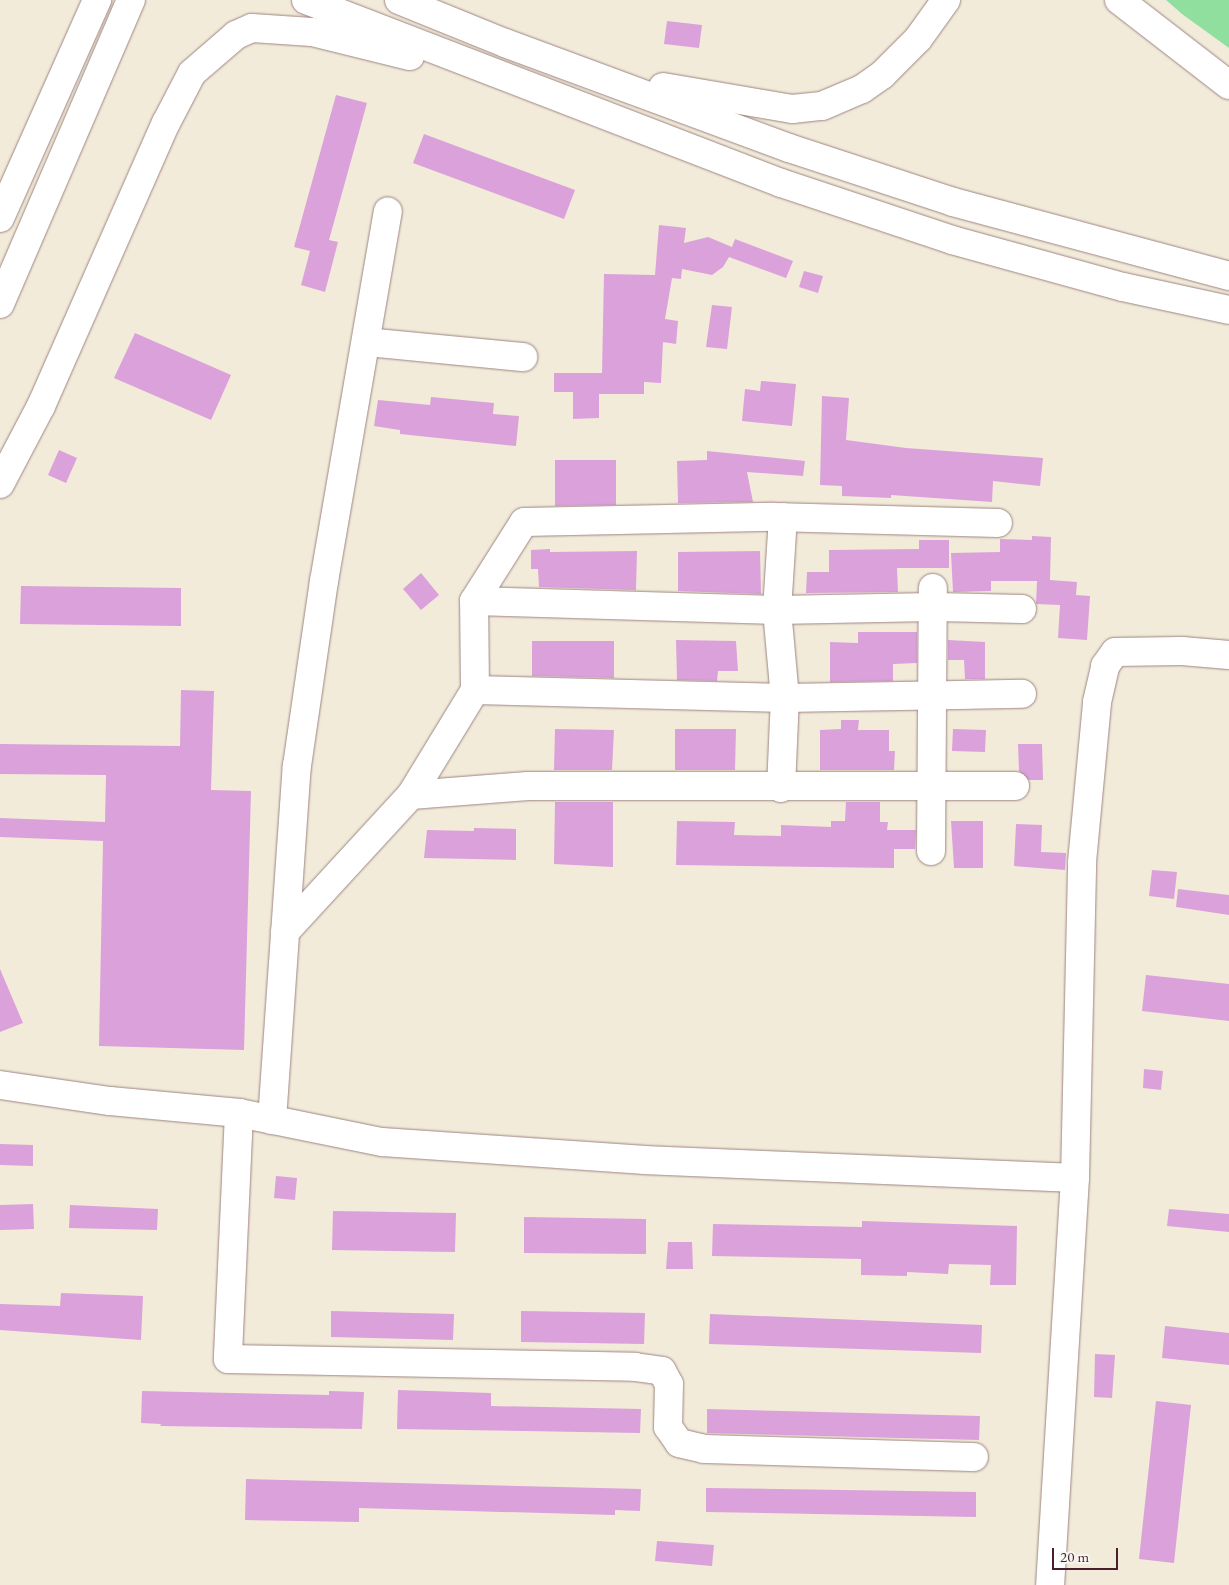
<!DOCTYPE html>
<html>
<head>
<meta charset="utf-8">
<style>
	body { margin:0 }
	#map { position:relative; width:1229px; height:1585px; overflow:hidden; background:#f2ebda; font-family:"EB Garamond",serif }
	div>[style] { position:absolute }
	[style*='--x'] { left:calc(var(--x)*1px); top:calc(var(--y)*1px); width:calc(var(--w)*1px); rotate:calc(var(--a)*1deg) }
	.green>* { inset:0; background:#90df9e }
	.building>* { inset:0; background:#dba1da }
	.roads { filter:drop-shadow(0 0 1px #9e8582) drop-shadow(0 0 1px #9e8582) }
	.minor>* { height:28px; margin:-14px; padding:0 14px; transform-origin:14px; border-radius:14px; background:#fff }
	.major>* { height:28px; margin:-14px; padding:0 14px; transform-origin:14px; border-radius:14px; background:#fff }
	.highway>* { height:28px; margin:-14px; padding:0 14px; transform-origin:14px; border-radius:14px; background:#fff }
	span { translate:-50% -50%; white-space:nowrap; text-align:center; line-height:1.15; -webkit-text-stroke:4.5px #f6f6f2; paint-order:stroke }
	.scale { position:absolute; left:1052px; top:1548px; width:66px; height:22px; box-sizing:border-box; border:2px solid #4a1f2b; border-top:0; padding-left:6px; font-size:15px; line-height:18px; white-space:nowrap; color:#4a1f2b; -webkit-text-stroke:4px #f6f6f2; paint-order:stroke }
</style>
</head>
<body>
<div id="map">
	<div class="green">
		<i style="clip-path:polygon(1166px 0,1229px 0,1229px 48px,1182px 14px)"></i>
	</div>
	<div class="building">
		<i style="clip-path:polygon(667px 21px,702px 25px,699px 48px,664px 44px)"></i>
		<i style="clip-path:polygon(336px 95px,367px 103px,329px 240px,338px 242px,325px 292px,301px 285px,310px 251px,294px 247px)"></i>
		<i style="clip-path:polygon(424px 134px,575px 190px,564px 219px,413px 163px)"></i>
		<i style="clip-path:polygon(659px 225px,686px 228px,684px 243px,708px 237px,732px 247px,735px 239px,793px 261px,786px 278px,729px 257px,723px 267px,712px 275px,682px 269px,681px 279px,672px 278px,665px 319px,678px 321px,676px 344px,663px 342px,661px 383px,644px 382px,644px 394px,599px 394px,599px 418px,573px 419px,573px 392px,554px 392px,554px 373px,602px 373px,604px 274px,655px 275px)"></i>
		<i style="clip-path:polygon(804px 271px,823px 276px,818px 293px,799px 287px)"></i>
		<i style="clip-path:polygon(712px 305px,732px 307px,727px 349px,706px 347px)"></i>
		<i style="clip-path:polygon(135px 333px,231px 375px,211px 420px,114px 378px)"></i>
		<i style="clip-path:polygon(761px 381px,796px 384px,792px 426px,742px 421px,745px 389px,760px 391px)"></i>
		<i style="clip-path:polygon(822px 396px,849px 398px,846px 440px,906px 448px,1043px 458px,1040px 486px,993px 481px,992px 502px,891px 495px,891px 498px,842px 496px,842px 486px,820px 485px)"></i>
		<i style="clip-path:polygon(431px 397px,494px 403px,493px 414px,519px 416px,516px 446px,400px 434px,400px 430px,374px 426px,378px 400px,430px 405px)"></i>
		<i style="clip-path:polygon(59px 450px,77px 458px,66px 483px,48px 475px)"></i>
		<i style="clip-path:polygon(707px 451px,805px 461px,803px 476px,747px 472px,753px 502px,678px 503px,677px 461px,707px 460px)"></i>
		<i style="clip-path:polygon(555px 460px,616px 460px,616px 505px,555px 506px)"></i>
		<i style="clip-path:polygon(1032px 536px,1051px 537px,1050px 580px,1077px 582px,1076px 595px,1090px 596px,1087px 640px,1058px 638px,1060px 605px,1036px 604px,1037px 581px,991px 581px,991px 591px,953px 592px,951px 553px,1000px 552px,1000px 539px,1032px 540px)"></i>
		<i style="clip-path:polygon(919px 540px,949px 540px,949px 568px,897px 568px,898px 592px,806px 593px,807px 572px,829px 572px,829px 550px,919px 549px)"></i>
		<i style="clip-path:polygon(550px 549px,550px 552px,637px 551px,636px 590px,539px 587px,538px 569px,531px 569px,531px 550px)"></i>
		<i style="clip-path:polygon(760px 551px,761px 594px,678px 591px,678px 552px)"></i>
		<i style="clip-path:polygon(421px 573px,439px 595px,421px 610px,403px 589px)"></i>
		<i style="clip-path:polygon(21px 586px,181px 588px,181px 626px,20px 624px)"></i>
		<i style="clip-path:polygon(858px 632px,917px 632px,917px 663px,893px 664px,893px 681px,830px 682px,830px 642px,858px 643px)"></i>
		<i style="clip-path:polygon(676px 640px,736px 641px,738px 671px,718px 671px,717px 681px,677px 680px)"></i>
		<i style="clip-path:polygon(948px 640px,985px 642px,985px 679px,965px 679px,964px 660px,948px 660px)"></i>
		<i style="clip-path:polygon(532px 641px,614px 641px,614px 678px,532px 676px)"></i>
		<i style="clip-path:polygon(181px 690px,214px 691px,211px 790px,251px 791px,244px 1050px,99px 1046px,103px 841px,0 837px,0 818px,105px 822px,106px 775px,0 774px,0 744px,180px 746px)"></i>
		<i style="clip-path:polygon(841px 720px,859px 720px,858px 730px,889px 730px,889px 751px,895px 751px,894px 770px,820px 770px,820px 730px,841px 729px)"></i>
		<i style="clip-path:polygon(555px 729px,614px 730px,612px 770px,554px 770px)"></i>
		<i style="clip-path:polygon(675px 729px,736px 729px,735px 770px,675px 770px)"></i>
		<i style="clip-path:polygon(953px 729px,986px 730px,985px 752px,952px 751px)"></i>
		<i style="clip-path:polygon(1018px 744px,1042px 744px,1043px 780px,1029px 780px,1019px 771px)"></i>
		<i style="clip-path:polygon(555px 802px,613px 802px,613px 867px,554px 864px)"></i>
		<i style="clip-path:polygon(846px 802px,880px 802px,880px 822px,888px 822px,887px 830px,916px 830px,915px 849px,894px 849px,894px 868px,676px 865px,677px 821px,735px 822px,734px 835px,781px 836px,781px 825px,831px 827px,831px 821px,845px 821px)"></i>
		<i style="clip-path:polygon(951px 821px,983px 821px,983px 868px,954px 868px)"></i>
		<i style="clip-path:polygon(1016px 824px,1042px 825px,1041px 852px,1066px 853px,1065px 870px,1014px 866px)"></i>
		<i style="clip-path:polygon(474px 828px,516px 829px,516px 860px,424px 858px,427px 830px,474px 831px)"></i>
		<i style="clip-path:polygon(1152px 870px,1177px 872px,1174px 899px,1149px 896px)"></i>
		<i style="clip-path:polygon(1178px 889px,1229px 895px,1229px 915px,1176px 907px)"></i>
		<i style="clip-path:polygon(0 969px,23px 1023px,0 1032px)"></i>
		<i style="clip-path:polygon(1146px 975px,1229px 984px,1229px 1021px,1142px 1011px)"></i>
		<i style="clip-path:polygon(1144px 1069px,1163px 1071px,1161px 1090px,1143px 1088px)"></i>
		<i style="clip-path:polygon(0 1144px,33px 1145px,33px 1166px,0 1165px)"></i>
		<i style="clip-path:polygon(276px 1176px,297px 1178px,295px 1200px,274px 1198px)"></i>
		<i style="clip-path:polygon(33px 1204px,34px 1229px,0 1230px,0 1205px)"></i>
		<i style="clip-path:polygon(70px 1205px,158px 1209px,157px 1230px,69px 1228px)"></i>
		<i style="clip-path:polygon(1169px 1209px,1229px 1214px,1229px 1232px,1167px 1226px)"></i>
		<i style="clip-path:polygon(333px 1211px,456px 1213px,455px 1252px,332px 1250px)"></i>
		<i style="clip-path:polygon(524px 1217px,646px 1219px,646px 1254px,524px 1253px)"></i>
		<i style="clip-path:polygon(862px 1221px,1017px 1226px,1016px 1285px,990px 1285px,991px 1265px,949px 1264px,948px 1274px,907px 1272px,907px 1276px,861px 1275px,861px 1259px,712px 1256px,713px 1224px,862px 1227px)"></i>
		<i style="clip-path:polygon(668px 1242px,692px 1242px,693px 1269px,666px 1269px)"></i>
		<i style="clip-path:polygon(61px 1293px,143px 1296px,141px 1340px,0 1330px,0 1304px,60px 1306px)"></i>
		<i style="clip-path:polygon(331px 1311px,454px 1314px,453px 1340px,331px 1337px)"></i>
		<i style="clip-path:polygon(521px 1311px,645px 1313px,644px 1344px,521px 1342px)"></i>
		<i style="clip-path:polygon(710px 1314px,982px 1325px,981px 1353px,709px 1344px)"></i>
		<i style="clip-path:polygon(1165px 1326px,1229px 1333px,1229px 1365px,1162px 1358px)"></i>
		<i style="clip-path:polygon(1095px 1354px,1115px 1355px,1112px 1398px,1094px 1397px)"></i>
		<i style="clip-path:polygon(398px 1390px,491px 1393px,491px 1406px,641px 1409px,640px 1433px,397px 1429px)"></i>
		<i style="clip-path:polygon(142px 1391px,329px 1395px,329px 1391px,364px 1392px,362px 1429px,160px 1426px,161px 1424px,141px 1423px)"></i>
		<i style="clip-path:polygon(1156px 1401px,1191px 1405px,1174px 1563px,1139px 1559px)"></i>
		<i style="clip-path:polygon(707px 1409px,980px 1416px,979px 1440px,707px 1433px)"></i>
		<i style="clip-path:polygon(246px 1479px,641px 1489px,640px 1511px,615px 1510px,615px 1515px,359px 1508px,359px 1522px,245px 1520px)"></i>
		<i style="clip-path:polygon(706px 1488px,976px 1492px,976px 1517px,706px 1512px)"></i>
		<i style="clip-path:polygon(657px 1541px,714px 1545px,712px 1566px,655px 1561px)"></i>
	</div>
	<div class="roads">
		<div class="minor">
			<i style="--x:366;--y:342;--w:158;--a:5.5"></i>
			<i style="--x:474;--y:601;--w:93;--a:-57.7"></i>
			<i style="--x:524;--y:522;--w:249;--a:-1.2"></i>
			<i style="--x:773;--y:517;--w:225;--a:1.5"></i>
			<i style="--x:475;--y:690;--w:89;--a:-90.6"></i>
			<i style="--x:474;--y:601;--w:303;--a:1.7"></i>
			<i style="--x:777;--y:610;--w:156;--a:-1.1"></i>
			<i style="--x:933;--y:607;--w:89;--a:1.3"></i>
			<i style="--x:781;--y:788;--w:90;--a:-87.5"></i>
			<i style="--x:785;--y:698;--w:88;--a:-95.2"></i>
			<i style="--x:777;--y:610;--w:93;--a:-86.3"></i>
			<i style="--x:411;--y:795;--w:123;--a:-58.6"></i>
			<i style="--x:475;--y:690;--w:310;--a:1.5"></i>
			<i style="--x:785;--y:698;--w:237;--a:-1"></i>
			<i style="--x:931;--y:851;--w:263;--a:-89.6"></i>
			<i style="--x:285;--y:932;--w:186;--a:-47.4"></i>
			<i style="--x:411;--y:795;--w:117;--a:-4.4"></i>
			<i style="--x:528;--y:786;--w:487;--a:0"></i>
			<i style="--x:0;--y:1085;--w:111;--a:8.3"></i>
			<i style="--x:110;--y:1101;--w:130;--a:5.3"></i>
			<i style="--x:239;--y:1113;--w:146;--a:11.5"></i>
			<i style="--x:382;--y:1142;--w:264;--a:3.9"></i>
			<i style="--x:645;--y:1160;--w:430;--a:2.4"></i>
			<i style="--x:1075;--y:1178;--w:408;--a:93.5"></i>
			<i style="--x:239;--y:1113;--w:246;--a:92.6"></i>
			<i style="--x:228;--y:1359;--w:407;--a:1.1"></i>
			<i style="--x:635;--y:1367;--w:27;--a:8"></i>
			<i style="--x:662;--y:1371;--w:15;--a:62"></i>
			<i style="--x:669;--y:1384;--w:43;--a:91.3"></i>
			<i style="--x:668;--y:1427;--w:19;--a:55"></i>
			<i style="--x:679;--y:1443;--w:26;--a:13"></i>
			<i style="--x:704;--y:1449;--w:270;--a:1.7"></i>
			<i style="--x:272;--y:1120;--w:355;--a:-86"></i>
			<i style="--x:297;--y:766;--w:187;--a:-81.7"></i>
			<i style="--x:324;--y:581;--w:375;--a:-80.2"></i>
			<i style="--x:1075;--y:1178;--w:316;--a:-88.7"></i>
			<i style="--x:1082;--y:862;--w:161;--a:-84.6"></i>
			<i style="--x:1097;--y:702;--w:37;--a:-77"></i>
			<i style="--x:1105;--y:666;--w:17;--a:-54"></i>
			<i style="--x:1115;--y:652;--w:67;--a:-0.9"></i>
			<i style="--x:1182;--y:651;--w:47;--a:4.9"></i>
		</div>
		<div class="major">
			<i style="--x:0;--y:218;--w:239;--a:-66"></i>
			<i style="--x:0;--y:304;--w:331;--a:-66.7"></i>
		</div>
		<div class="highway">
			<i style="--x:306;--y:0;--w:509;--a:21.07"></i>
			<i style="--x:781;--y:183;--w:180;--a:18.4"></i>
			<i style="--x:952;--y:240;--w:177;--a:15.4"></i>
			<i style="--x:1123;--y:287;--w:108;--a:12.2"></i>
			<i style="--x:399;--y:0;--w:114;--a:22.1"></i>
			<i style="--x:505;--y:43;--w:303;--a:20.3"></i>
			<i style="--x:789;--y:148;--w:173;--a:18.2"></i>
			<i style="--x:953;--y:202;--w:286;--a:15"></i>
			<i style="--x:1119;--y:0;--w:139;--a:37.7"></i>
			<i style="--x:663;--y:87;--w:131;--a:9.7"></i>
			<i style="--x:792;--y:109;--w:30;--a:-6"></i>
			<i style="--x:822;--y:106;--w:43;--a:-23"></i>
			<i style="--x:862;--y:89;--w:24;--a:-35"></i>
			<i style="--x:882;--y:75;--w:51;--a:-45"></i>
			<i style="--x:918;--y:39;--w:48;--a:-54.3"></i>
			<i style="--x:0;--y:484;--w:88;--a:-62.3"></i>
			<i style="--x:41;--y:406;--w:309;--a:-66.2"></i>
			<i style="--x:166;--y:123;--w:56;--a:-62.5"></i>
			<i style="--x:192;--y:73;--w:58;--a:-40.8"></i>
			<i style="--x:236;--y:35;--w:17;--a:-24"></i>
			<i style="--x:252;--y:28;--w:60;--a:3.8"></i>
			<i style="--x:312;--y:32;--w:101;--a:13.8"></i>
		</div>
	</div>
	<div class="scale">20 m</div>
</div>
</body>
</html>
